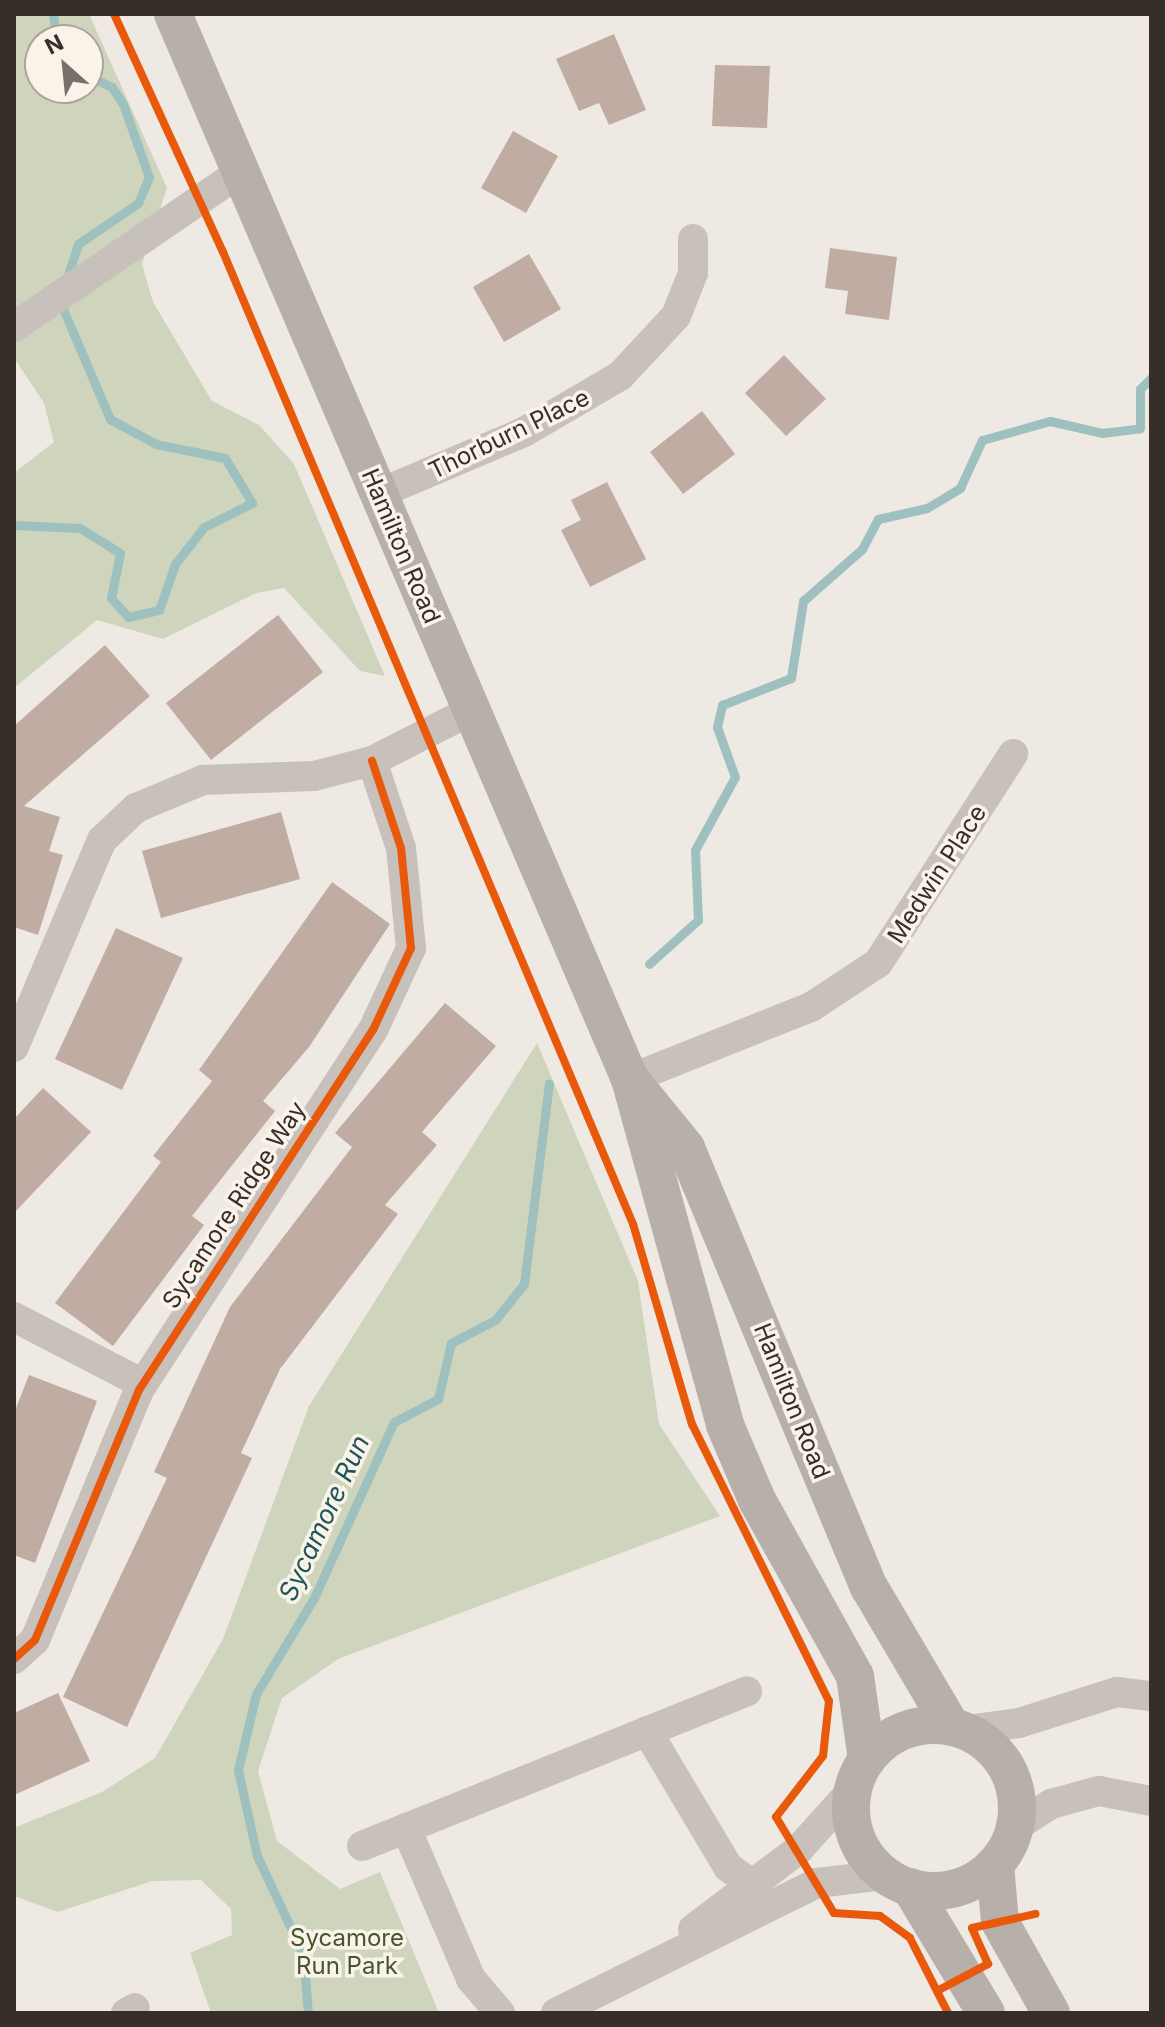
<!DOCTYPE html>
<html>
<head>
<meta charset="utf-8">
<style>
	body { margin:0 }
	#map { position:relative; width:1165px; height:2027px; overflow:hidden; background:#eee9e3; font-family:Inter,sans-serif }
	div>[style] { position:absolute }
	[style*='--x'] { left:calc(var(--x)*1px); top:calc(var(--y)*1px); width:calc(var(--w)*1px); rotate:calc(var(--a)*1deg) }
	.green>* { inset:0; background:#cfd4bc }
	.stream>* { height:9px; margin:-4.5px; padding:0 4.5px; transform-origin:4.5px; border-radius:4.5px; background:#9ec0bf }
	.building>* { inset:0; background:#c1aca4 }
	.minor>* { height:30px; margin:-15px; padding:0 15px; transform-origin:15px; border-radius:15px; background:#c7c0bb }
	.major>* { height:38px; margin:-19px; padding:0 19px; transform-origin:19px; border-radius:19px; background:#b6afaa }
	.major>.ring { margin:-19px; padding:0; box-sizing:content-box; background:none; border:38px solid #b6afaa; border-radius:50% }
	.cycleway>* { height:8px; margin:-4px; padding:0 4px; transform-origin:4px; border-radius:4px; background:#e8590c }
	span { translate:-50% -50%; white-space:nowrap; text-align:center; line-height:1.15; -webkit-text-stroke:7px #faf3ea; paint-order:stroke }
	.street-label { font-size:24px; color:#382e29 }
	.park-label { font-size:24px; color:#47562d }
	.water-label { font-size:26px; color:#1e565a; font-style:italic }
	.frame { position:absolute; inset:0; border:16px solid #382e29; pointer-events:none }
	.north { position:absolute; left:24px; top:24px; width:80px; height:80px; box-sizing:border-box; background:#faf3ea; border:2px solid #aca49d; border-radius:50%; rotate:333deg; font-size:22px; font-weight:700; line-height:32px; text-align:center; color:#382e29 }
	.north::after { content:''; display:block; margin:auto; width:28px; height:36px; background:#786f6a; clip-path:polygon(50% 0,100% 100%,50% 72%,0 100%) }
</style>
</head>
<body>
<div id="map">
	<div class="green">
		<i style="clip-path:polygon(evenodd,14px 14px,89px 14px,167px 188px,142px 264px,153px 302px,212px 401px,259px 425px,294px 464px,385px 676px,360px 671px,284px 588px,256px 593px,163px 639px,97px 620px,14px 688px,14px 473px,54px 442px,44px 403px,14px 358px,14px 14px,40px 40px,88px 40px,88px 88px,40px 88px,40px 40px)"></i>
		<i style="clip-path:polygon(537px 1043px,638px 1281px,659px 1424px,720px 1516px,338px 1659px,282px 1698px,258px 1771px,277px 1841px,340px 1889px,380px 1872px,439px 2013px,211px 2013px,190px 1953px,232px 1935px,231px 1909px,201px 1880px,152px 1881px,58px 1912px,14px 1896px,14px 1828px,102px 1792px,155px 1758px,223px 1639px,309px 1406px)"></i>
	</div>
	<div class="stream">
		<i style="--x:53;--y:14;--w:26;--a:83"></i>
		<i style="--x:66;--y:281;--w:39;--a:-72"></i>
		<i style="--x:78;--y:244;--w:73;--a:-34.3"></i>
		<i style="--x:138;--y:203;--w:28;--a:-67"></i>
		<i style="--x:149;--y:177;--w:77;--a:-109.6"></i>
		<i style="--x:123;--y:104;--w:20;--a:-123"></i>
		<i style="--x:112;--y:87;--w:26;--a:-155"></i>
		<i style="--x:14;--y:525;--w:66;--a:2.6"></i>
		<i style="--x:80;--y:528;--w:47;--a:32"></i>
		<i style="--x:120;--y:553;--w:46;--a:101.3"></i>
		<i style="--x:111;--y:598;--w:25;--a:48"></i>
		<i style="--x:128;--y:617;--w:32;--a:-13"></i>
		<i style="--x:159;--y:610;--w:49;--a:-70.8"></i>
		<i style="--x:175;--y:564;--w:47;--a:-51.9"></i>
		<i style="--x:204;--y:527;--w:54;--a:-26.6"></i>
		<i style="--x:252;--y:503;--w:52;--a:-121"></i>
		<i style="--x:225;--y:458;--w:70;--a:-168.5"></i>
		<i style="--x:156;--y:444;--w:52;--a:-151.5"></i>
		<i style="--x:110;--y:419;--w:127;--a:-113.1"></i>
		<i style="--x:649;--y:964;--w:66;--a:-41.9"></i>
		<i style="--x:698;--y:920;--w:70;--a:-92.5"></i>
		<i style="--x:695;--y:850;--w:83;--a:-61.3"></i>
		<i style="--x:735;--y:777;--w:53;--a:-109.8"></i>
		<i style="--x:717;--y:727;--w:23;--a:-77"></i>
		<i style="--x:722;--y:705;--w:74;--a:-21.4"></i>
		<i style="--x:791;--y:678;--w:78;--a:-81.1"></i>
		<i style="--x:803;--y:601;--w:79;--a:-41.4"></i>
		<i style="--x:862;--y:549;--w:34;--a:-62"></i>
		<i style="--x:878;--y:519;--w:50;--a:-12.7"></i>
		<i style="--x:927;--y:508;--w:39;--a:-31"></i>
		<i style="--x:960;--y:488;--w:53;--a:-65.4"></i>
		<i style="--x:982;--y:440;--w:71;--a:-15.6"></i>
		<i style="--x:1050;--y:421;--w:53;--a:13"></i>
		<i style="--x:1102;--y:433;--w:38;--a:-7"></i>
		<i style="--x:1140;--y:428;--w:39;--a:-90"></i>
		<i style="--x:1140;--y:389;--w:16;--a:-45"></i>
		<i style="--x:308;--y:2013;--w:59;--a:-94.8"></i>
		<i style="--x:303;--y:1954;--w:108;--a:-115.1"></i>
		<i style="--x:257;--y:1856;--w:88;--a:-102.5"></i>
		<i style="--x:238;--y:1770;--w:78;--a:-76.7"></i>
		<i style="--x:256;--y:1694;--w:112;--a:-58.9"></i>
		<i style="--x:314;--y:1598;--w:193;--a:-65.6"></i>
		<i style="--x:394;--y:1422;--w:50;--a:-27.6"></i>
		<i style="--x:438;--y:1399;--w:57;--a:-76.9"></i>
		<i style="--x:451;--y:1343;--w:50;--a:-27.6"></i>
		<i style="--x:495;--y:1320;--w:46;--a:-51.1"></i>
		<i style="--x:524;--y:1284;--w:202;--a:-82.9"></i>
	</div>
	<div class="building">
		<i style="clip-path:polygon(614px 34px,646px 110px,609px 125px,599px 103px,579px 111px,556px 59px)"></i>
		<i style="clip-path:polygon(715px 65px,770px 66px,767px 128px,712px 126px)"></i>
		<i style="clip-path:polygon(513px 131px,558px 156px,526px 213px,481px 188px)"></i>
		<i style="clip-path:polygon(830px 248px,897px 257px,889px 320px,845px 314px,848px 291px,825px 288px)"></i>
		<i style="clip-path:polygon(529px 254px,561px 309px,504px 342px,473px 287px)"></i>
		<i style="clip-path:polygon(784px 355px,826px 399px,786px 436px,745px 393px)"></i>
		<i style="clip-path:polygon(702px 411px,735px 454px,683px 494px,650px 452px)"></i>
		<i style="clip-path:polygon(607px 482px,646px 559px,590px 587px,561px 530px,581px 520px,571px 500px)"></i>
		<i style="clip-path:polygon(278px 615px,323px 672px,211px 760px,166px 703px)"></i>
		<i style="clip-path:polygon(105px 645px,150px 696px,24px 806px,60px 817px,49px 851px,63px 855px,38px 935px,14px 927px,14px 726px)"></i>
		<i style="clip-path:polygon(281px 812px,300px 879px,161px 918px,142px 851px)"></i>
		<i style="clip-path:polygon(332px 882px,390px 924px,309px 1047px,263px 1101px,275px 1111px,192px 1216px,204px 1225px,113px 1346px,55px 1303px,161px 1162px,153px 1156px,212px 1081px,199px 1070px)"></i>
		<i style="clip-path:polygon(116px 928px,183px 958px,122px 1090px,55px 1059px)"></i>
		<i style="clip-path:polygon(445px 1003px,496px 1046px,422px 1132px,437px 1145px,385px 1205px,398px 1214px,280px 1369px,241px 1453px,252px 1458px,127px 1727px,63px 1697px,167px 1478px,154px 1472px,230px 1307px,352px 1147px,335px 1133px)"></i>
		<i style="clip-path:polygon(43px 1088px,91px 1132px,14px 1213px,14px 1119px)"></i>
		<i style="clip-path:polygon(29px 1375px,97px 1401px,35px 1563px,14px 1555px,14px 1413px)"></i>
		<i style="clip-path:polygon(58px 1693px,90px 1761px,14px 1795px,14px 1713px)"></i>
	</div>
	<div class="minor">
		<i style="--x:14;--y:327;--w:278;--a:-34.4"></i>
		<i style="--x:378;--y:494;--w:159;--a:-23"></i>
		<i style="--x:524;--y:432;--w:111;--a:-30.3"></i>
		<i style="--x:620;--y:376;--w:82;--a:-47"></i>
		<i style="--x:676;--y:316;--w:46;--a:-68.4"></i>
		<i style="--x:693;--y:273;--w:34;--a:-90"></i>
		<i style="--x:14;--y:1047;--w:225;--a:-67"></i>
		<i style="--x:102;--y:840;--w:47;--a:-43.3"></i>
		<i style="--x:136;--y:808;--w:73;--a:-22.7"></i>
		<i style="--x:203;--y:780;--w:111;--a:-2.1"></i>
		<i style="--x:314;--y:776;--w:60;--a:-14.5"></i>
		<i style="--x:372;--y:761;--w:112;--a:-27"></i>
		<i style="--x:630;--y:1079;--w:195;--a:-21.7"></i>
		<i style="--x:811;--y:1007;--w:80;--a:-33.3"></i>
		<i style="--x:878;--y:963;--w:249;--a:-57.1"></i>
		<i style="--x:14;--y:1317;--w:145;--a:27.4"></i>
		<i style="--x:14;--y:1659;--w:28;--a:-42"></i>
		<i style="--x:35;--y:1640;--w:271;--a:-67.4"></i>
		<i style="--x:139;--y:1390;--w:429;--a:-57"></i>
		<i style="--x:373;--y:1030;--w:90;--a:-65.1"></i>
		<i style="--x:411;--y:948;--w:100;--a:-95.7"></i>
		<i style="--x:401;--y:848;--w:92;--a:-108.4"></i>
		<i style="--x:966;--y:1730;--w:53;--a:-7.5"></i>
		<i style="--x:1019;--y:1723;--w:103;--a:-17.6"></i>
		<i style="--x:1117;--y:1692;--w:34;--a:7"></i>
		<i style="--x:647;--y:1731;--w:158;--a:59.2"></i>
		<i style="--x:728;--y:1867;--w:31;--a:36"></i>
		<i style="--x:1015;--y:1827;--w:43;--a:-32.6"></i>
		<i style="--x:1051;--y:1804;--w:50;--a:-15.2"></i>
		<i style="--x:1099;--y:1791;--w:53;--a:10.9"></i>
		<i style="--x:406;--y:1828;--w:164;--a:66.7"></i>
		<i style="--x:471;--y:1979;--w:45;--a:49.5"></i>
		<i style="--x:362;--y:1846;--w:415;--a:-21.9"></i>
		<i style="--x:693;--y:1929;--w:133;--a:-37"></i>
		<i style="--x:799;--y:1849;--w:81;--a:-48"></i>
		<i style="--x:126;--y:2013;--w:10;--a:-29"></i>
		<i style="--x:556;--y:2013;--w:292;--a:-26.5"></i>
		<i style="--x:817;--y:1883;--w:68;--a:-6.7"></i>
	</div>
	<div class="major">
		<i style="--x:173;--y:14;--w:1159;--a:66.78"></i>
		<i style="--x:630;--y:1079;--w:359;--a:74.6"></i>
		<i style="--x:725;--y:1425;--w:82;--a:66.9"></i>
		<i style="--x:757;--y:1500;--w:201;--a:60.9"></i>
		<i style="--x:855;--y:1676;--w:84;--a:81.8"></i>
		<i style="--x:630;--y:1079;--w:89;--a:50.9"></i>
		<i style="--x:686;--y:1148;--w:476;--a:67.4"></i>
		<i style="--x:869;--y:1587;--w:161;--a:59.5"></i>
		<i class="ring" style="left:851px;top:1725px;width:128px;height:128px"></i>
		<i style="--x:995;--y:1865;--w:57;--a:85"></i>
		<i style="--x:1000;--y:1922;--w:104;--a:60.7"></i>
		<i style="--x:910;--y:1887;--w:147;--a:58.9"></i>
	</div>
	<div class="cycleway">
		<i style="--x:114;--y:14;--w:262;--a:65.4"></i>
		<i style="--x:223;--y:252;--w:1055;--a:67.13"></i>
		<i style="--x:633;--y:1224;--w:209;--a:73.6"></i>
		<i style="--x:692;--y:1424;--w:309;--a:63.7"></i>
		<i style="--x:829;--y:1701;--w:55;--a:96.2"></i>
		<i style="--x:823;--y:1756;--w:77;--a:127.6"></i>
		<i style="--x:776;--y:1817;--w:112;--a:58.9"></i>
		<i style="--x:834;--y:1913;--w:46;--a:3.7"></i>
		<i style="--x:880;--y:1916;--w:37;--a:36"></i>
		<i style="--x:910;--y:1938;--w:84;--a:63.1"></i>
		<i style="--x:14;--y:1659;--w:28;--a:-42"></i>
		<i style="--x:35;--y:1640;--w:271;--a:-67.4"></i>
		<i style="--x:139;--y:1390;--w:429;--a:-57"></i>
		<i style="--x:373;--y:1030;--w:90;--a:-65.1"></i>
		<i style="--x:411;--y:948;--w:100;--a:-95.7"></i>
		<i style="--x:401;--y:848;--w:92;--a:-108.4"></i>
		<i style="--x:937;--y:1991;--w:58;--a:-27.9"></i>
		<i style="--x:988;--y:1964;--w:39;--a:-114"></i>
		<i style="--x:972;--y:1928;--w:65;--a:-12.5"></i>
	</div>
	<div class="street-label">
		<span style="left:509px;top:434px;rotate:-26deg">Thorburn Place</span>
		<span style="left:401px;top:546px;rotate:67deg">Hamilton Road</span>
		<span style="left:937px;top:874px;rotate:-57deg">Medwin Place</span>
		<span style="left:234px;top:1205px;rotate:-57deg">Sycamore Ridge Way</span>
		<span style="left:792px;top:1401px;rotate:68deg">Hamilton Road</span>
	</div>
	<div class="park-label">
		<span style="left:347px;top:1952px">Sycamore<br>Run Park</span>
	</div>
	<div class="water-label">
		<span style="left:324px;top:1518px;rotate:-65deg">Sycamore Run</span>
	</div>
	<div class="frame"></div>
	<div class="north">N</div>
</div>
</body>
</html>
